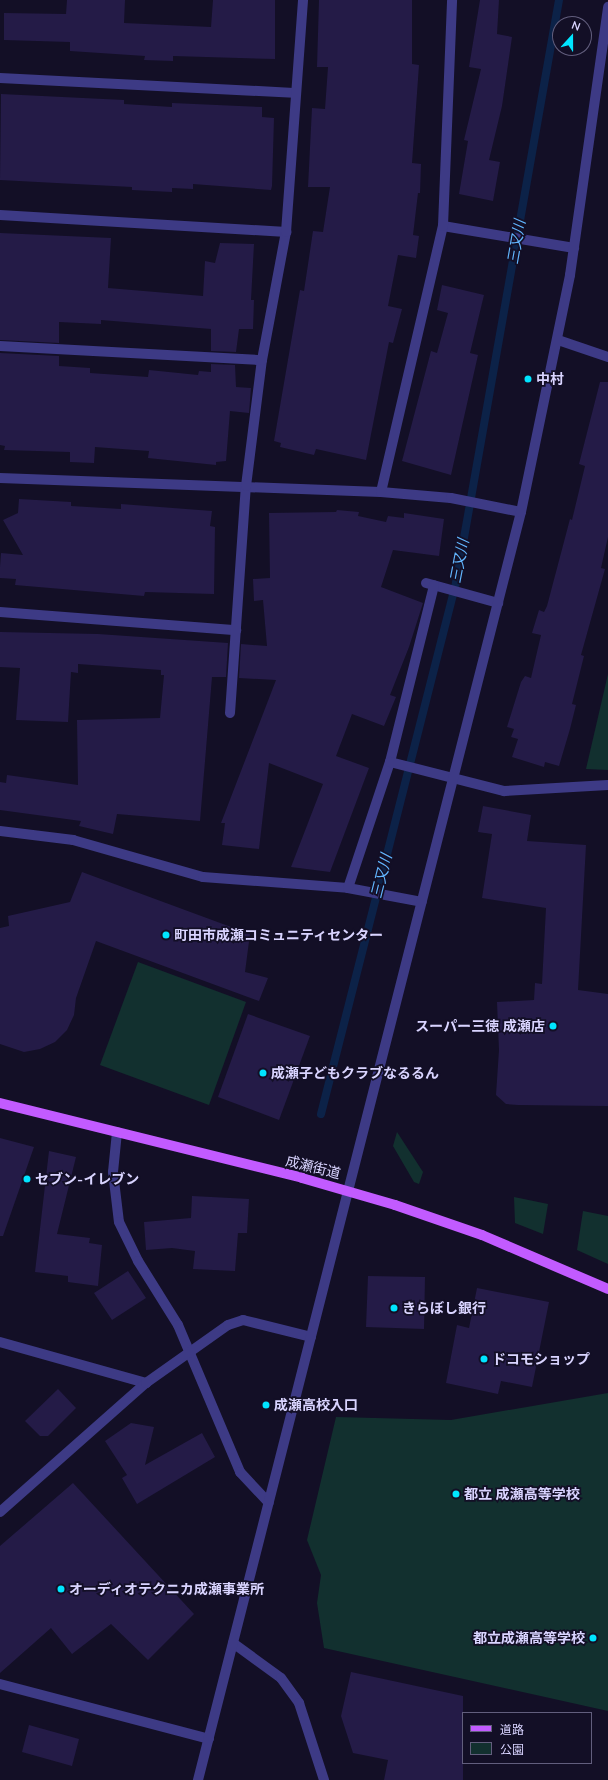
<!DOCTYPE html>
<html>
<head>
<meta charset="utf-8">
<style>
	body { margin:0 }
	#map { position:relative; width:608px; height:1780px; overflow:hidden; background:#130f26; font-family:Mulish,"Noto Sans JP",sans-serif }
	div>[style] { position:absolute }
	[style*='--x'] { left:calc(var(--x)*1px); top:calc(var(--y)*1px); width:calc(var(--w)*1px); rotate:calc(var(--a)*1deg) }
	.green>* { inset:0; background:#12302f }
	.stream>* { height:8px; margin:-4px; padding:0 4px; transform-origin:4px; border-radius:4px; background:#0c2248 }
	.building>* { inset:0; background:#241b47 }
	.minor>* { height:10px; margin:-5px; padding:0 5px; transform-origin:5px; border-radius:5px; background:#3d3a85 }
	.major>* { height:10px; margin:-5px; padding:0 5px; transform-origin:5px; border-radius:5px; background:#c25bff }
	.dots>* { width:11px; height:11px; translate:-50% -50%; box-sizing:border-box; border:2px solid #130f26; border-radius:50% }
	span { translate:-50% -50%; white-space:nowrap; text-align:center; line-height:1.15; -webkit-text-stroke:3.5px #130f26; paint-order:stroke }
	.poi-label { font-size:14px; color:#d9d4ff; font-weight:700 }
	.left { translate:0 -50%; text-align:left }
	.right { translate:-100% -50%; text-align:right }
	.street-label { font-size:14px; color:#d9d4ff }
	.water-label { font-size:15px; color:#62b6ff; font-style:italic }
	.legend { position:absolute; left:462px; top:1712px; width:130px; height:52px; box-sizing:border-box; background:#130f26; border:1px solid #625e7d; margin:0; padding:5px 7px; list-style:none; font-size:12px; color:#d9d4ff }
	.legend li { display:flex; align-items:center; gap:8px; height:20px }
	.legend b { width:20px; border:1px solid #625e7d }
	.north { position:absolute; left:552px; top:16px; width:40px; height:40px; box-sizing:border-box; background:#130f26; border:1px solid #625e7d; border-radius:50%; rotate:21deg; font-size:11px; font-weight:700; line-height:16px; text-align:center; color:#d9d4ff }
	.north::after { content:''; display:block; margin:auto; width:14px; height:18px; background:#00e5ff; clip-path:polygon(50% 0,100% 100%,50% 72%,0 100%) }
</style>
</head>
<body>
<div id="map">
	<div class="green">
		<i style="clip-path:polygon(608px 674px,608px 770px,586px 769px)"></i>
		<i style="clip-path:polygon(138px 962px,246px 1002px,209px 1105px,100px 1065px)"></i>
		<i style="clip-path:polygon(397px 1132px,423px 1172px,419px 1184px,414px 1182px,393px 1146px)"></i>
		<i style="clip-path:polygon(514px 1197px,548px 1204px,543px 1234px,515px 1223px)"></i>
		<i style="clip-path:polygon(583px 1211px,608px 1216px,608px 1264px,577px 1250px)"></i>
		<i style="clip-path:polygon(608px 1393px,608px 1711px,324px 1648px,317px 1603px,321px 1575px,307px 1540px,336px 1417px,451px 1420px)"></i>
	</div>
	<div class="stream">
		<i style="--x:321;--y:1114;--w:548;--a:-75.74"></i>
		<i style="--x:456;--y:583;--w:592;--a:-79.98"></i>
	</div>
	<div class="building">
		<i style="clip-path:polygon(67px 0,125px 0,124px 23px,211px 27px,213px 0,275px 0,275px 59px,173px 56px,173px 61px,144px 60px,145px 56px,70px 51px,70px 42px,4px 40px,4px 13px,66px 14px)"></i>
		<i style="clip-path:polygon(319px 0,412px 0,412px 64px,419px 65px,412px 163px,421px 164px,420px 193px,418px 193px,413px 235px,419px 236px,416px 258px,398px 255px,388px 306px,402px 309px,393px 343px,389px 342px,366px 460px,316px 449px,314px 455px,280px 447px,281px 443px,274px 441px,300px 290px,304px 291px,313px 231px,323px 232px,330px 187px,308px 187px,312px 108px,325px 109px,328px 67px,317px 67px)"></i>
		<i style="clip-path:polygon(480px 0,499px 0,497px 34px,512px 37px,502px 106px,489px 160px,500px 162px,493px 201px,459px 194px,468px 141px,464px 140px,481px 69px,469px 67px)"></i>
		<i style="clip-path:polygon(1px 94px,124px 100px,124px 104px,172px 107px,172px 103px,262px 107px,262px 117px,274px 118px,272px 186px,271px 190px,193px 184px,193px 189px,172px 188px,172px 192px,132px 190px,132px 187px,0 180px)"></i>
		<i style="clip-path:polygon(0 233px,111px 238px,108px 288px,203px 296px,205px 261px,215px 263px,220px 243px,254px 244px,251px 300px,254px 300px,253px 329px,239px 329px,236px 352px,211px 351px,211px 329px,101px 320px,101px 324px,59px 322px,59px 343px,0 340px)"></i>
		<i style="clip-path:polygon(442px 285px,484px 295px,470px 353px,478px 355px,451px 475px,402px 461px,431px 351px,437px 353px,448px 313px,437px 310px)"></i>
		<i style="clip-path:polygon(0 353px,59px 356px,59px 366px,90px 368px,90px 373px,148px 377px,149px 370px,198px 375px,199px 371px,211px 372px,211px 364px,235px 365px,236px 387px,251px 388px,249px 413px,230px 411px,226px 461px,216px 462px,216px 465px,148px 458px,149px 451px,95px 447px,94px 463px,70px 462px,70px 452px,4px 450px,5px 446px,0 445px)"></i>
		<i style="clip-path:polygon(600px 382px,608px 382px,608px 537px,601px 568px,605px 569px,581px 655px,584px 656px,572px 704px,576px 705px,570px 729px,559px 766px,545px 762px,544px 767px,512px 757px,518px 739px,511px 737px,514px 729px,507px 727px,521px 682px,525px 676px,531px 678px,541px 635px,532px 633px,539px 610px,544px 612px,547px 606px,570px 519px,572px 520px,585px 466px,579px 464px)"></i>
		<i style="clip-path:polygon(19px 499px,71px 502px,71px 506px,121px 509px,121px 504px,212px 511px,210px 526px,215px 527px,214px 594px,145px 592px,144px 596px,15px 585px,16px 579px,0 578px,0 567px,1px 553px,23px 555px,3px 520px,18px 513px)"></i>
		<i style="clip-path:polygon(337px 510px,359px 512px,358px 516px,386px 522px,388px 516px,404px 518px,404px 513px,444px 519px,439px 556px,393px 550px,381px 587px,423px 603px,409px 647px,390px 695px,396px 697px,384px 726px,352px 714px,336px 756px,369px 768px,330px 872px,291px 867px,323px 784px,269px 763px,259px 849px,222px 845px,225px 823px,221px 823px,276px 680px,239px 678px,241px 644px,267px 646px,263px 600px,254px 601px,253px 579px,270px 578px,269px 513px,336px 512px)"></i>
		<i style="clip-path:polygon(0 632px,98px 634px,228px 643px,226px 677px,212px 677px,200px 821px,117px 814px,113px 834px,79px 826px,81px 821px,0 810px,0 782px,6px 783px,7px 775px,78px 785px,77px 720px,160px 718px,164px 675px,161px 675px,161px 670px,78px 664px,78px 673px,71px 672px,68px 722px,16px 720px,20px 668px,0 667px)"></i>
		<i style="clip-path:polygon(483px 806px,531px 815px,527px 841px,586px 845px,578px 990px,608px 994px,608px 1106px,518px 1105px,506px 1104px,496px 1095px,499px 1050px,497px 1002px,534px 1000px,535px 983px,542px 984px,546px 908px,482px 898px,492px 834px,478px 832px)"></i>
		<i style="clip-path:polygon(82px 872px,250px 934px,245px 972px,268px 978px,259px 1001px,96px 941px,76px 998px,74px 1015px,67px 1030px,55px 1042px,40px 1049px,24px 1052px,0 1044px,0 928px,9px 926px,8px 916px,70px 902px)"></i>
		<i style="clip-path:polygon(248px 1014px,310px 1036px,279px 1120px,218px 1097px)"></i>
		<i style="clip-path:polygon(0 1138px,34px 1147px,3px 1236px,0 1236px)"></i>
		<i style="clip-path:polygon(49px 1151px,76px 1157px,57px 1234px,90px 1238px,89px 1243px,102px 1245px,98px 1286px,68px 1282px,68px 1276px,35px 1272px)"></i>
		<i style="clip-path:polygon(192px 1196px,249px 1199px,247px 1233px,238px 1233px,235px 1271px,193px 1269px,195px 1251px,172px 1248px,146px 1250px,144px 1222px,191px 1218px)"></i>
		<i style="clip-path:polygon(128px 1271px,146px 1298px,112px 1320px,94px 1293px)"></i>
		<i style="clip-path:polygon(368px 1276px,425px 1277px,424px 1329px,366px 1327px)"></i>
		<i style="clip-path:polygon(477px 1288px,549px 1302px,532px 1387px,501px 1381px,498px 1394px,446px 1383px,457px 1325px,469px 1328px)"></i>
		<i style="clip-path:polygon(58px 1389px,76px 1408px,48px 1436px,40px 1436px,25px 1421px)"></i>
		<i style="clip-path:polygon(131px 1423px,154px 1427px,145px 1465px,202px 1433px,215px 1457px,137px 1504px,122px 1478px,127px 1475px,105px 1441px)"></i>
		<i style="clip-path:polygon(73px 1483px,194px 1614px,148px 1660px,111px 1624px,72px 1654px,51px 1628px,0 1673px,0 1546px)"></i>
		<i style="clip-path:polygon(351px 1672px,463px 1696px,463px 1780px,384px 1780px,388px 1760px,353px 1753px,341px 1716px)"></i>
		<i style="clip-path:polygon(29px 1725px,79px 1739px,72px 1766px,22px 1752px)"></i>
	</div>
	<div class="minor">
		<i style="--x:0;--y:78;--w:294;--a:2.9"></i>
		<i style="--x:0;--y:215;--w:287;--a:3.4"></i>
		<i style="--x:443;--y:226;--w:133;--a:9.5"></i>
		<i style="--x:558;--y:340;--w:53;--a:18.8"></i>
		<i style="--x:0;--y:346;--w:262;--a:3.1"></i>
		<i style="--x:0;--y:478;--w:381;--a:2.1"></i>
		<i style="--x:381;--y:492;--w:70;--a:4.9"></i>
		<i style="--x:451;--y:498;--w:71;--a:11.3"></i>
		<i style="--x:381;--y:492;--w:273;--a:-76.9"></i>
		<i style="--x:443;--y:226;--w:226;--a:-87.7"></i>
		<i style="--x:426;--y:583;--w:75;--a:15.5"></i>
		<i style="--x:0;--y:612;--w:237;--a:4.4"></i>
		<i style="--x:230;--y:713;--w:228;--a:-86"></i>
		<i style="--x:246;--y:486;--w:127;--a:-82.8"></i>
		<i style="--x:262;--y:360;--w:130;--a:-79.4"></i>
		<i style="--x:286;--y:232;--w:233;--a:-85.8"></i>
		<i style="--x:390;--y:762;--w:182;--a:-76"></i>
		<i style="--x:0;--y:831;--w:74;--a:7"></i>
		<i style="--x:73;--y:840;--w:135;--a:15.9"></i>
		<i style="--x:203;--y:877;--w:145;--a:4.3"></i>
		<i style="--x:348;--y:888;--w:75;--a:10.7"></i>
		<i style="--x:348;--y:888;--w:133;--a:-71.6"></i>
		<i style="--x:390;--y:762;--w:118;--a:14.3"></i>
		<i style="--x:504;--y:791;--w:104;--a:-3.3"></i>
		<i style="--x:117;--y:1132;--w:40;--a:95.7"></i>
		<i style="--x:113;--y:1172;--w:50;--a:83.2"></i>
		<i style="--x:119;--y:1222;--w:43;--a:64"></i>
		<i style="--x:138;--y:1261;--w:75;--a:58"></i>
		<i style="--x:178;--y:1325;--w:160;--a:67.1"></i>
		<i style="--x:240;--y:1472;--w:42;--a:46.9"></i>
		<i style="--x:0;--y:1342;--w:152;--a:15.7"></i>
		<i style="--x:0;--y:1512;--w:195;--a:-41.5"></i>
		<i style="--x:146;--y:1383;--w:100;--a:-35.3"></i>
		<i style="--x:228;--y:1325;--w:16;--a:-18"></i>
		<i style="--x:243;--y:1320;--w:70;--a:14"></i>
		<i style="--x:233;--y:1643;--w:59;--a:36.1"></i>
		<i style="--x:281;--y:1678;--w:31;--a:54"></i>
		<i style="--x:299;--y:1703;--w:81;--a:72"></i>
		<i style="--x:0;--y:1684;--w:216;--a:14.7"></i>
		<i style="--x:198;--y:1780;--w:1308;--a:-75.71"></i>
		<i style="--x:521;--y:512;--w:242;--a:-78.3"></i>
		<i style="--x:570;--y:275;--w:271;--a:-81.9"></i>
	</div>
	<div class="major">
		<i style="--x:0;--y:1103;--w:311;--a:13.9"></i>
		<i style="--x:302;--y:1178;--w:97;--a:16.2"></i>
		<i style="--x:395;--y:1205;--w:92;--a:19"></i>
		<i style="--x:482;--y:1235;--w:137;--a:23.2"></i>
	</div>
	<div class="dots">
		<i style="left:528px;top:379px;background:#00e5ff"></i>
		<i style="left:166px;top:935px;background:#00e5ff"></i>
		<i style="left:553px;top:1026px;background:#00e5ff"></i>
		<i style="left:263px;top:1073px;background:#00e5ff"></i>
		<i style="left:27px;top:1179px;background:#00e5ff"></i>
		<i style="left:394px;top:1308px;background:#00e5ff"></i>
		<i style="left:484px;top:1359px;background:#00e5ff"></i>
		<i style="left:266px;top:1405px;background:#00e5ff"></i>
		<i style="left:456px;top:1494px;background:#00e5ff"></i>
		<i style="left:61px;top:1589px;background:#00e5ff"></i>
		<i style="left:593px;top:1638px;background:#00e5ff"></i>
	</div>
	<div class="poi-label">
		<span class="left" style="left:536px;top:379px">中村</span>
		<span class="left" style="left:174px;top:935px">町田市成瀬コミュニティセンター</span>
		<span class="right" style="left:545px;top:1026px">スーパー三徳 成瀬店</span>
		<span class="left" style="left:271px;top:1073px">成瀬子どもクラブなるるん</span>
		<span class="left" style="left:35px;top:1179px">セブン-イレブン</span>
		<span class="left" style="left:402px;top:1308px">きらぼし銀行</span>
		<span class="left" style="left:492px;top:1359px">ドコモショップ</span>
		<span class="left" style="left:274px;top:1405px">成瀬高校入口</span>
		<span class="left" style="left:464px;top:1494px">都立 成瀬高等学校</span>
		<span class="left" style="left:69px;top:1589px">オーディオテクニカ成瀬事業所</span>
		<span class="right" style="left:585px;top:1638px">都立成瀬高等学校</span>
	</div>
	<div class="street-label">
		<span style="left:313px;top:1167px;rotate:14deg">成瀬街道</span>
	</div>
	<div class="water-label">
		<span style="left:516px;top:242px;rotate:-80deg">三又川</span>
		<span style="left:459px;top:561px;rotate:-79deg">三又川</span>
		<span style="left:381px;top:876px;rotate:-76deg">三又川</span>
	</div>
	<ul class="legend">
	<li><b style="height:5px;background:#c25bff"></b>道路</li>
	<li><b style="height:11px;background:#12302f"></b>公園</li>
	</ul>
	<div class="north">N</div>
</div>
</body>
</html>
